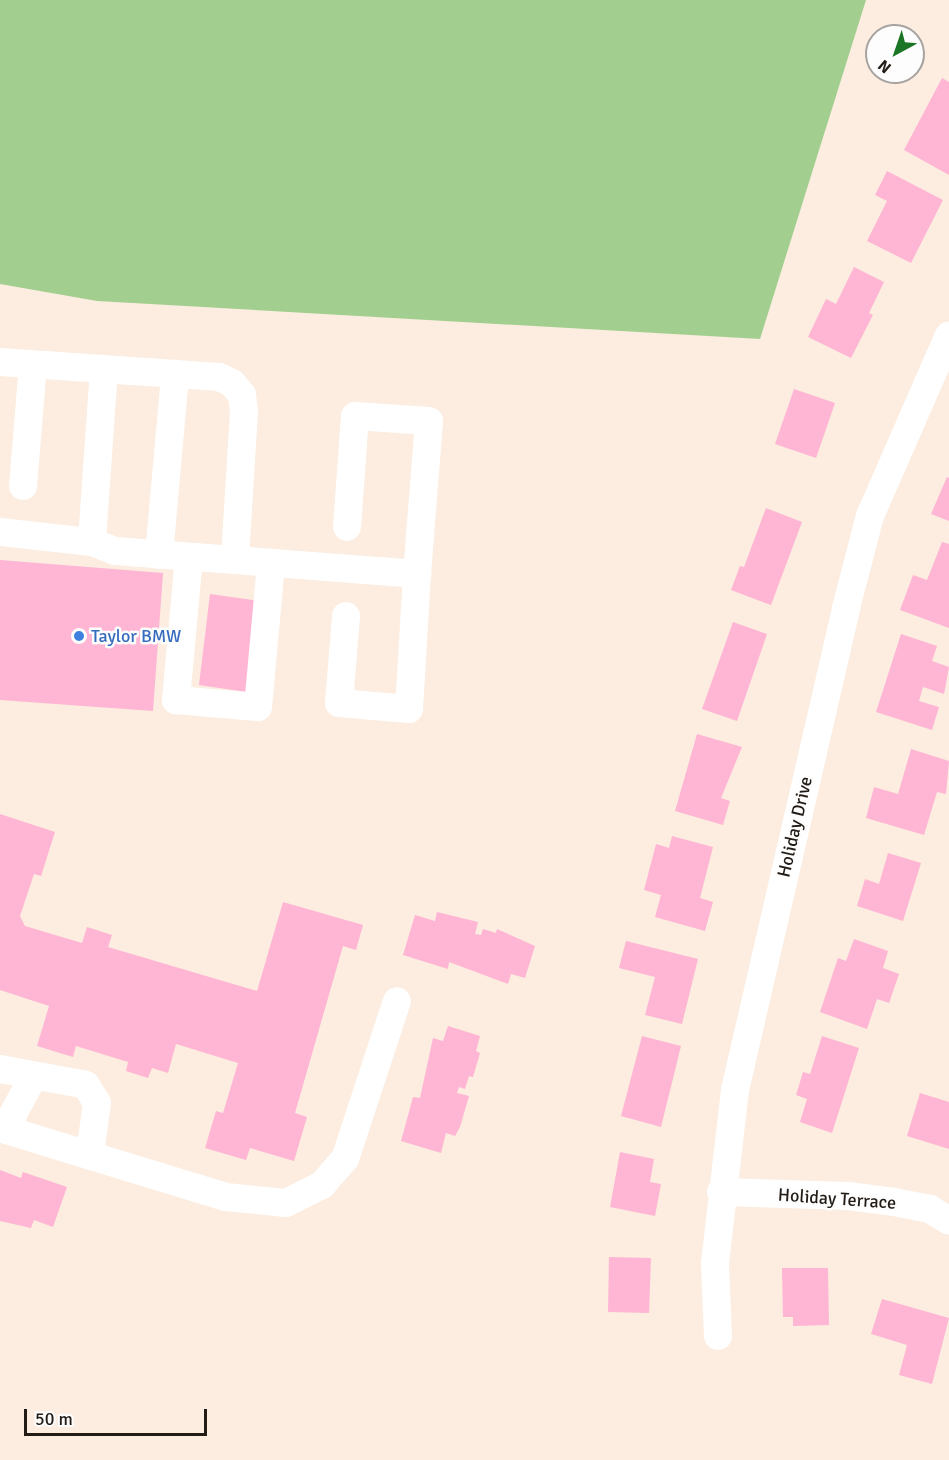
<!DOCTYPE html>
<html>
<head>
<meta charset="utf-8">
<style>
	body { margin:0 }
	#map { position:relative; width:949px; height:1460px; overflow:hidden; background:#fcede0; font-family:Signika,sans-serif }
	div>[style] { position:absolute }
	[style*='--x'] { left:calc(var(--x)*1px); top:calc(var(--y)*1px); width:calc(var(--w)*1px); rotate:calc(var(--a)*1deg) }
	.green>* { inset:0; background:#a2cf8f }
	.building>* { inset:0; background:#ffb5d4 }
	.minor>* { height:28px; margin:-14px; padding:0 14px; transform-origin:14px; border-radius:14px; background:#fff }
	.dots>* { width:16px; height:16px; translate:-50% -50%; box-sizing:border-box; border:3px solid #fdfdfd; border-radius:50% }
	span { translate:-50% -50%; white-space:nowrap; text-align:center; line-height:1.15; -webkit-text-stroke:5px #fdfdfd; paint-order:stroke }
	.shop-label { font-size:18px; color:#366cbe }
	.left { translate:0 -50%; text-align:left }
	.street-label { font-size:18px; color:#231c16 }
	.north { position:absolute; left:865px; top:24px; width:60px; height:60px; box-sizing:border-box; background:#fdfdfd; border:2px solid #a6a3a1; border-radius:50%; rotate:220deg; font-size:16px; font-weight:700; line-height:24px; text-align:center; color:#231c16 }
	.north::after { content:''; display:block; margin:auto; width:21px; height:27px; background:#1a7624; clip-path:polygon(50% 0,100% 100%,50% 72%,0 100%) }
	.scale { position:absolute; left:24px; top:1409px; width:183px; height:27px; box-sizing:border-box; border:3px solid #231c16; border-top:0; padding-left:8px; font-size:18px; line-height:21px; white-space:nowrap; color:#231c16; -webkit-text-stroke:4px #fdfdfd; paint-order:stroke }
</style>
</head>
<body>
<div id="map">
	<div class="green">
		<i style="clip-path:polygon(0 0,866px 0,760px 339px,97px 301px,0 284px)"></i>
	</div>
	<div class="building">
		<i style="clip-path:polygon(942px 78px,949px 82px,949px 175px,904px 150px)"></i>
		<i style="clip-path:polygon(887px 171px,943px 200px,911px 263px,867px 241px,887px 201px,875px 195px)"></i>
		<i style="clip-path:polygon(854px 267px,884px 282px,869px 313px,873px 315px,851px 358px,808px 337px,826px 299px,836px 304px)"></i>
		<i style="clip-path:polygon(794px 389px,835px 403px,816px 458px,775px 444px)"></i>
		<i style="clip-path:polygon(947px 477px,949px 478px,949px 521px,931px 514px)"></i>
		<i style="clip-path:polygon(766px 508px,802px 522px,771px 605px,731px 590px,740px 566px,744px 567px)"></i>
		<i style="clip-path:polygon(942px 542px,949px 544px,949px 628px,900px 610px,913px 575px,927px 580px)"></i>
		<i style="clip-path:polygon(0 560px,163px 573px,153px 711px,0 700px)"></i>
		<i style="clip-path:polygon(210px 594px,259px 601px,247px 692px,199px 685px)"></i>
		<i style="clip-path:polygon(733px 622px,767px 634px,737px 721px,702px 709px)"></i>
		<i style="clip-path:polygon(901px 634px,937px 646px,932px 661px,949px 667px,944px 694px,923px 687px,919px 701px,939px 707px,932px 730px,876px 712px)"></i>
		<i style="clip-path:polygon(697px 734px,742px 747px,721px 798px,730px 801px,723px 825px,675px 811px)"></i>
		<i style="clip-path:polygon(911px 749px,949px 761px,946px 794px,937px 792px,924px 835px,866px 818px,874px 787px,898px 794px)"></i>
		<i style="clip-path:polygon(0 814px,55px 832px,41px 876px,34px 874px,20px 916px,25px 926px,82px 943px,87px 927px,112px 935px,108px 947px,257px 991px,283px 902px,363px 925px,356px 950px,343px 946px,295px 1113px,307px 1117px,294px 1161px,250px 1148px,246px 1160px,205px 1148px,216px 1111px,223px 1113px,238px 1063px,176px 1044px,168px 1073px,152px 1068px,148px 1078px,126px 1071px,128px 1062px,76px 1046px,73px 1057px,37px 1046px,49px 1006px,0 990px)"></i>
		<i style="clip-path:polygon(672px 836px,713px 847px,700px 898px,713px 902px,705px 931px,655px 917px,661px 895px,644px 890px,656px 844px,669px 848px)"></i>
		<i style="clip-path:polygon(888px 853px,921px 863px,903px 921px,857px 906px,865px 879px,879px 884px)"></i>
		<i style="clip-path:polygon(437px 912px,478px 922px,475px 934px,481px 935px,483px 929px,496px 933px,497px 929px,535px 946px,525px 978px,511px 974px,508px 984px,449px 962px,448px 969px,403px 955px,415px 915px,435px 921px)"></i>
		<i style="clip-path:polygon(854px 939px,888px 951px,883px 968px,899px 974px,889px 1003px,877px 999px,867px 1029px,820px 1012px,838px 958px,846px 961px)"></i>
		<i style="clip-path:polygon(626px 941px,698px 959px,682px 1024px,645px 1015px,655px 977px,619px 968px)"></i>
		<i style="clip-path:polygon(448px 1026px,480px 1036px,476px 1051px,480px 1053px,473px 1077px,469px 1076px,465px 1089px,459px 1087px,457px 1093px,469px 1096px,460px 1127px,455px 1136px,446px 1133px,441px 1153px,401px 1141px,413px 1097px,420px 1098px,433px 1038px,443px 1041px)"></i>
		<i style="clip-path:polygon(642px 1036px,681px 1046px,661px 1127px,621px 1116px)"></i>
		<i style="clip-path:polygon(822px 1036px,859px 1048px,832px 1133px,800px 1122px,807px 1099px,796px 1095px,803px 1072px,810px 1074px)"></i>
		<i style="clip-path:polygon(920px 1093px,949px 1102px,949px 1149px,907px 1136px)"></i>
		<i style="clip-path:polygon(620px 1152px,654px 1159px,650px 1182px,661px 1184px,655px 1216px,610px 1207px)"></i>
		<i style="clip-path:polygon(0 1170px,21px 1178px,23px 1172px,67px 1187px,53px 1227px,34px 1220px,31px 1228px,0 1221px)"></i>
		<i style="clip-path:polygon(609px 1257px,651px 1258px,649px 1313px,608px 1312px)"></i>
		<i style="clip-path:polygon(782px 1268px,828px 1268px,829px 1325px,793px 1326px,793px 1317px,783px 1317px)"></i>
		<i style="clip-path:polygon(882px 1299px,949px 1318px,932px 1384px,899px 1375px,907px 1345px,871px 1334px)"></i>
	</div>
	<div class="minor">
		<i style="--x:0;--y:362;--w:220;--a:3.9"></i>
		<i style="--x:219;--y:377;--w:14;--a:25"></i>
		<i style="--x:232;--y:383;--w:16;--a:50"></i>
		<i style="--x:242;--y:395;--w:16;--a:83"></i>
		<i style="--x:244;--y:411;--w:149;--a:93.5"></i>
		<i style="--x:235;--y:560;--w:183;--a:4.4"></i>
		<i style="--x:417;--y:574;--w:153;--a:-85.5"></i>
		<i style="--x:429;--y:421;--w:74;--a:-176.1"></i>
		<i style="--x:355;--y:416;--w:111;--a:94.1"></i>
		<i style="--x:104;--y:369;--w:173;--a:94"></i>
		<i style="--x:92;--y:542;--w:25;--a:21"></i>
		<i style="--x:115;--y:551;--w:120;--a:4.3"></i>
		<i style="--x:23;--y:486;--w:121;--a:-85.3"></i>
		<i style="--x:0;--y:532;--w:93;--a:6.2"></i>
		<i style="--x:159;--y:555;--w:182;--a:-84.9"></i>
		<i style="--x:189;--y:557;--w:144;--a:95.2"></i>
		<i style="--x:176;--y:700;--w:82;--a:4.9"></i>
		<i style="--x:258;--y:707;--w:145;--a:-84.8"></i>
		<i style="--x:346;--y:616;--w:87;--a:94.6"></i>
		<i style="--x:339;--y:703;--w:70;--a:4.9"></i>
		<i style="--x:409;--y:709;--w:135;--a:-86.6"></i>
		<i style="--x:0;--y:1069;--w:87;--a:10.5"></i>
		<i style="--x:86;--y:1085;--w:21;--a:59"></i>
		<i style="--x:97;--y:1103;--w:51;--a:97.8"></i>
		<i style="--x:0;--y:1128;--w:236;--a:17"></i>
		<i style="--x:226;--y:1197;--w:60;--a:5.7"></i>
		<i style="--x:286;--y:1203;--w:40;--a:-26.6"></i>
		<i style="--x:322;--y:1185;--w:35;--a:-49"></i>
		<i style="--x:345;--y:1159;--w:166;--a:-71.8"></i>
		<i style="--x:5;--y:1129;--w:59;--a:-61.7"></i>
		<i style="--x:721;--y:1192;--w:127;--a:1.8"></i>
		<i style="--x:848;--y:1196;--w:46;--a:7.4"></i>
		<i style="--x:894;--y:1202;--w:37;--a:11"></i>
		<i style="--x:930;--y:1209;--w:22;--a:32"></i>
		<i style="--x:718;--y:1336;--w:73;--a:-92.4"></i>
		<i style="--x:715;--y:1263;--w:174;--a:-83.4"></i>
		<i style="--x:735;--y:1090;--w:495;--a:-77"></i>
		<i style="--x:846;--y:608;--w:95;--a:-75.4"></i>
		<i style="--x:870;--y:516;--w:197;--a:-66.4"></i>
	</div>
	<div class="dots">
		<i style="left:79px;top:636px;background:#3f7fe0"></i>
	</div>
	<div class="shop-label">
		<span class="left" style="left:91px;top:636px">Taylor BMW</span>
	</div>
	<div class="street-label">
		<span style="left:795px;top:827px;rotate:-77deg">Holiday Drive</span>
		<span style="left:837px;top:1199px;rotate:4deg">Holiday Terrace</span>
	</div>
	<div class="north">N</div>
	<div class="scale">50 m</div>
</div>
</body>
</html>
